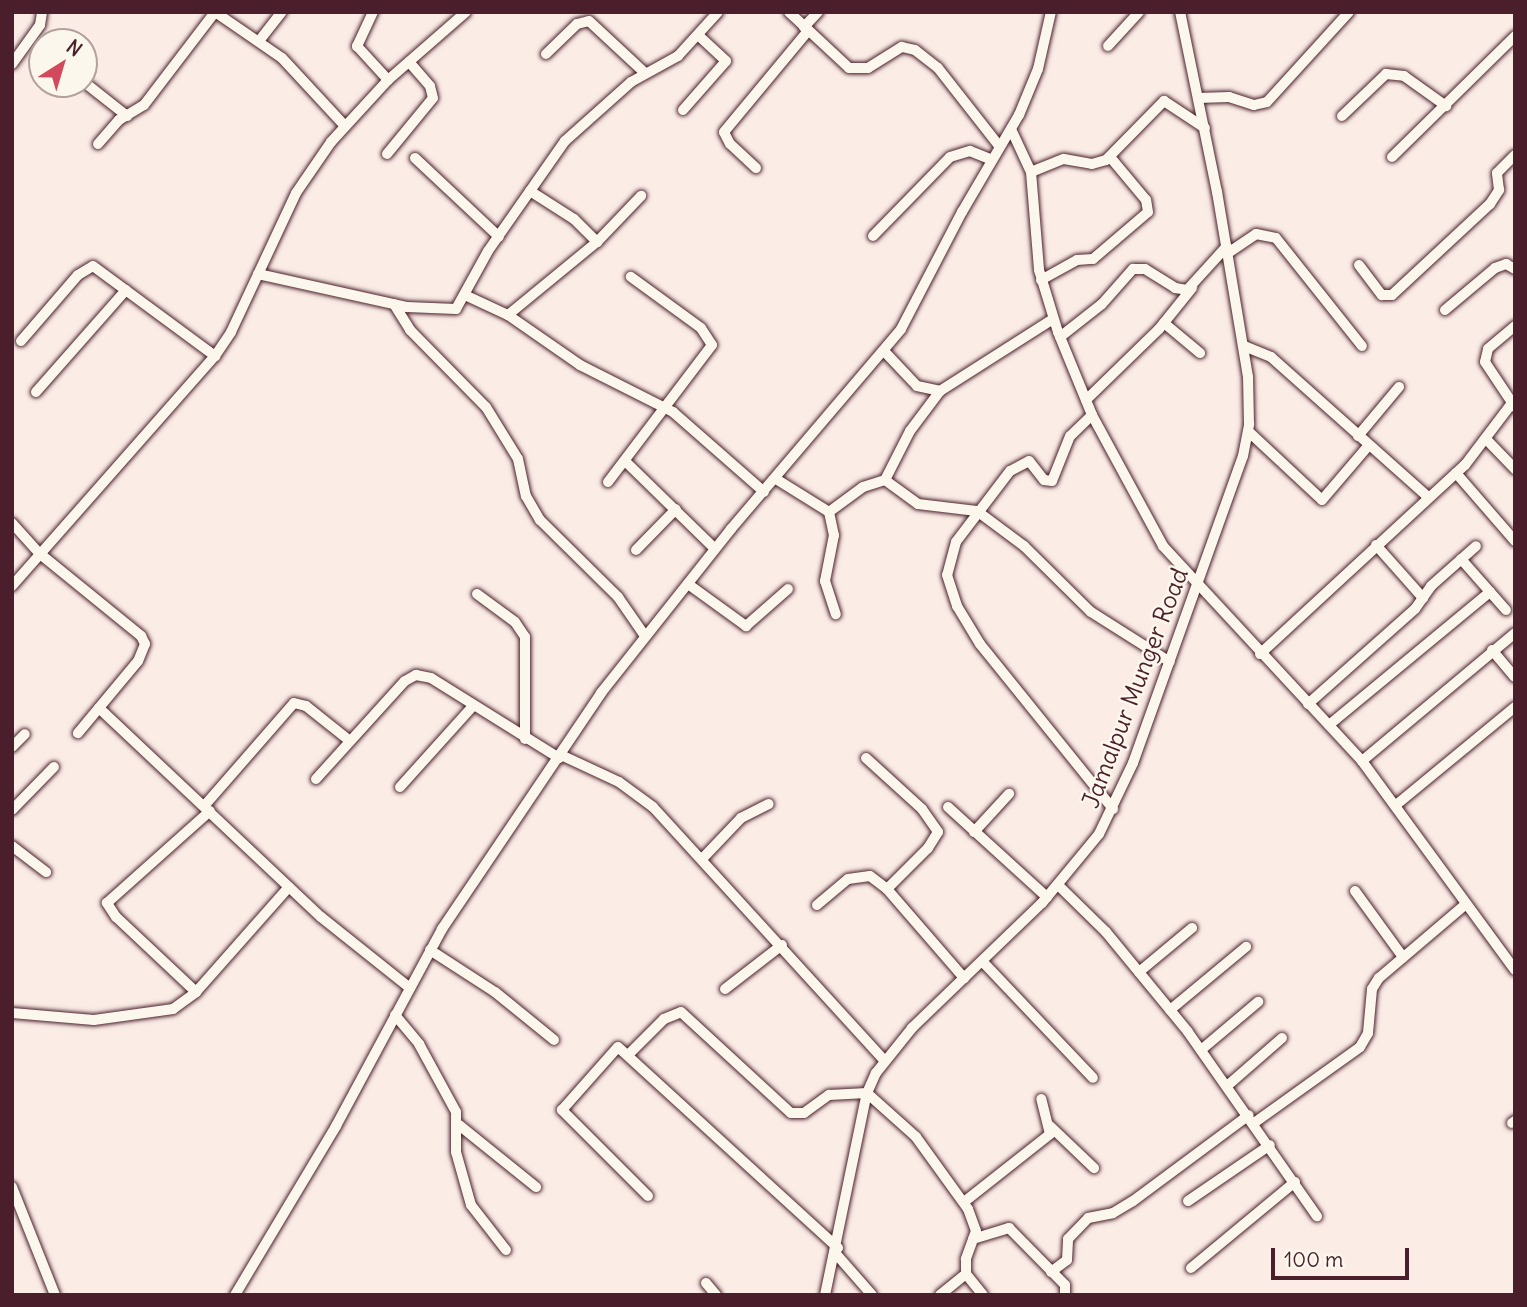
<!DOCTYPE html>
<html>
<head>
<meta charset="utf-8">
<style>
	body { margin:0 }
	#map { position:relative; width:1527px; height:1307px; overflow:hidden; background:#fbece6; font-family:Delius,sans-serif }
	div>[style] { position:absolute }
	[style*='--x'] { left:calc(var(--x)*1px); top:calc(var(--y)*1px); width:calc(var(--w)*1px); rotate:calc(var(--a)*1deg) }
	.roads { filter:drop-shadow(0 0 2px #4a1f2b) drop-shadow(0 0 2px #4a1f2b) }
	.minor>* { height:10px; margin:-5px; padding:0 5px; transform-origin:5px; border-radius:5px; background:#fbf7ec }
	span { translate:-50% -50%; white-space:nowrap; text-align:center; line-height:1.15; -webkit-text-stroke:5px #fbf7ec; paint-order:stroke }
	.street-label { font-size:24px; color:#4a1f2b }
	.frame { position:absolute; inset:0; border:14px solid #4a1f2b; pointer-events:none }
	.north { position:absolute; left:28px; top:28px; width:70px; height:70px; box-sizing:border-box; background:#fbf7ec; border:2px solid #b4a19f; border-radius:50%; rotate:37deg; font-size:19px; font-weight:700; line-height:28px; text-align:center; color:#4a1f2b }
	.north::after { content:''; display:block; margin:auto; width:24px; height:32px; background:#d1495b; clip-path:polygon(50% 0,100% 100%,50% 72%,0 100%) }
	.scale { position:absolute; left:1271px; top:1248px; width:138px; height:32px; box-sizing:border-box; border:4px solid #4a1f2b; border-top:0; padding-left:9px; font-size:21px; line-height:24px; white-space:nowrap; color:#4a1f2b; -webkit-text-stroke:5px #fbf7ec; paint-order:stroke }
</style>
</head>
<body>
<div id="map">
	<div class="roads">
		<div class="minor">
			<i style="--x:215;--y:12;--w:81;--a:34.5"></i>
			<i style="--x:282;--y:58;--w:93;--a:47.2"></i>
			<i style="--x:373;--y:12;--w:38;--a:115"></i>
			<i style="--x:357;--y:46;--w:46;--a:47.6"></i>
			<i style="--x:789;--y:12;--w:82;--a:43"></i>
			<i style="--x:849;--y:68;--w:19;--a:0"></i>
			<i style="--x:868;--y:68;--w:40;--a:-32"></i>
			<i style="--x:902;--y:47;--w:13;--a:13"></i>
			<i style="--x:915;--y:50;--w:29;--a:38"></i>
			<i style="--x:938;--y:68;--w:100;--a:51.9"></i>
			<i style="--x:804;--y:27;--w:21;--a:-47"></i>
			<i style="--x:259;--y:41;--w:37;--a:-52"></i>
			<i style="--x:1108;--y:46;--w:46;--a:-47.6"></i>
			<i style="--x:546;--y:54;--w:43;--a:-44.1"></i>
			<i style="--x:577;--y:24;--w:12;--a:-14"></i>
			<i style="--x:589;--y:21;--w:76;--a:42.9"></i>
			<i style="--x:12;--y:64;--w:48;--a:-54.3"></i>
			<i style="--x:40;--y:25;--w:13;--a:-81"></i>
			<i style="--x:84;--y:82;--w:55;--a:38.3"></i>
			<i style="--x:1198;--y:98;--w:31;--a:-2"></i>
			<i style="--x:1229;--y:97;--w:26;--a:18"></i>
			<i style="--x:1254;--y:105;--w:13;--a:-13"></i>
			<i style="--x:1267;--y:102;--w:122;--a:-47.7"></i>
			<i style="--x:683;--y:110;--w:65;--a:-48.7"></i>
			<i style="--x:726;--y:61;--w:38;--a:-137"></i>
			<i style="--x:1342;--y:116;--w:61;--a:-43.7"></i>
			<i style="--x:1386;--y:74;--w:18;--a:6"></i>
			<i style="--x:1404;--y:76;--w:52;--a:35.5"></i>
			<i style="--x:1011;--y:129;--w:47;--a:65.1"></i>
			<i style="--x:1031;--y:172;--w:98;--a:85.3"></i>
			<i style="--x:1039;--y:270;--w:65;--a:73"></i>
			<i style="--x:1058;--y:332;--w:90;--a:67.7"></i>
			<i style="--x:1092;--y:415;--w:149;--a:61.5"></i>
			<i style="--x:1163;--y:546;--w:293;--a:47.2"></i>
			<i style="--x:1362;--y:761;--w:259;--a:53.8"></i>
			<i style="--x:98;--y:144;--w:32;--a:-49"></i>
			<i style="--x:119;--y:120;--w:29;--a:-31"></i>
			<i style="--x:144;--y:105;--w:117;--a:-52.6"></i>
			<i style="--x:387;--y:154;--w:72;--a:-50.6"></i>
			<i style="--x:433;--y:98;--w:12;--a:-104"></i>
			<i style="--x:430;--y:86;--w:32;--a:-131"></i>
			<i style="--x:1392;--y:157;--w:173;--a:-44.5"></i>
			<i style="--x:415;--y:158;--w:115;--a:43.2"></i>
			<i style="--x:756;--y:168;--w:35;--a:-137"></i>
			<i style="--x:730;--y:144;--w:13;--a:-117"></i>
			<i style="--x:724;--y:132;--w:131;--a:-50.3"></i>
			<i style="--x:1031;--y:172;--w:35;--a:-22"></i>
			<i style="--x:1064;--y:159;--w:28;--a:10"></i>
			<i style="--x:1092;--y:164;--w:15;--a:-16"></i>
			<i style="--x:1106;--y:160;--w:83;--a:-45.5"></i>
			<i style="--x:1164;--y:101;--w:49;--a:33.4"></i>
			<i style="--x:530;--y:191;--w:52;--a:32.5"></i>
			<i style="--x:574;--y:219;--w:33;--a:45"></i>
			<i style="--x:873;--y:236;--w:110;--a:-45.7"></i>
			<i style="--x:950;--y:157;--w:21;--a:-17"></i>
			<i style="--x:970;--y:151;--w:24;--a:22"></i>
			<i style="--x:1228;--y:253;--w:34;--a:-34"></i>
			<i style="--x:1256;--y:234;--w:20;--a:11"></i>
			<i style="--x:1276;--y:238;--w:138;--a:51.5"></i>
			<i style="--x:1359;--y:265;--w:38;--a:53"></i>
			<i style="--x:1382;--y:295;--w:10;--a:0"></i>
			<i style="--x:1392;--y:295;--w:134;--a:-42.9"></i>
			<i style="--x:1490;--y:204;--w:17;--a:-57"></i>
			<i style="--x:1499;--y:190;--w:17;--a:-97"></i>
			<i style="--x:1497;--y:173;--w:25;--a:-45"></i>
			<i style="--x:258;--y:274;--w:153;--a:12.5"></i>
			<i style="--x:407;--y:307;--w:49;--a:2.3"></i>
			<i style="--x:456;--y:309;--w:66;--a:-61.1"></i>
			<i style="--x:488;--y:251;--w:134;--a:-55"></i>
			<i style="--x:565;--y:141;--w:89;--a:-41.8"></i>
			<i style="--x:631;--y:82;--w:54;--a:-29"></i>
			<i style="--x:678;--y:56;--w:59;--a:-47.7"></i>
			<i style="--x:1041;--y:280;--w:41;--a:-29.1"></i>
			<i style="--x:1077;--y:260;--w:16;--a:-4"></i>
			<i style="--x:1093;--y:259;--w:72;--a:-40.5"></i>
			<i style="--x:1148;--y:212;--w:12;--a:-99"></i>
			<i style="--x:1146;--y:200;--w:56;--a:-129.9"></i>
			<i style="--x:467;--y:296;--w:45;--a:24.9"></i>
			<i style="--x:508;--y:315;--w:88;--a:34.8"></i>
			<i style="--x:580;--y:365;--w:104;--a:26.8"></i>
			<i style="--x:673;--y:412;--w:121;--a:41.3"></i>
			<i style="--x:394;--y:304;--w:31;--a:58"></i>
			<i style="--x:410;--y:330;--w:108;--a:45.4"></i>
			<i style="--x:486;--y:407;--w:61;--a:58.4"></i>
			<i style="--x:518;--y:459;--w:38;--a:78"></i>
			<i style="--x:526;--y:496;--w:28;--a:60"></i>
			<i style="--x:540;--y:520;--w:110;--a:44.6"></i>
			<i style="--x:618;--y:597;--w:47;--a:55.3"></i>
			<i style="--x:1445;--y:310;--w:65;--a:-40"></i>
			<i style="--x:1495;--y:268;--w:12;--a:-20"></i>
			<i style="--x:1506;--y:264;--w:10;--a:29"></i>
			<i style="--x:508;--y:315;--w:115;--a:-39.4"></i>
			<i style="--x:597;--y:242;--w:64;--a:-46.3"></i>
			<i style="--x:1164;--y:323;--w:47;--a:39.8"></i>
			<i style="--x:1515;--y:326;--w:35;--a:140"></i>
			<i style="--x:1488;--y:349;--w:13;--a:103"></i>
			<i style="--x:1485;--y:362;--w:54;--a:56.3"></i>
			<i style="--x:1060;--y:337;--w:53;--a:-38.2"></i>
			<i style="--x:1102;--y:304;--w:47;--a:-48.5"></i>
			<i style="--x:1133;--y:269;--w:12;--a:0"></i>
			<i style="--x:1145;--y:269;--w:36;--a:32"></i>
			<i style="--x:1175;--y:288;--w:12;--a:9"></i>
			<i style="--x:1187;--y:290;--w:59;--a:-47.7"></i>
			<i style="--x:21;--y:341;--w:87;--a:-49.2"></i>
			<i style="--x:78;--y:275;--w:17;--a:-31"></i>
			<i style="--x:93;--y:266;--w:152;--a:36.4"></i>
			<i style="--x:1244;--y:346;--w:29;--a:22"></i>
			<i style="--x:1271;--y:357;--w:210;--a:41.7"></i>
			<i style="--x:884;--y:351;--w:48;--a:46.7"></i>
			<i style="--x:917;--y:386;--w:24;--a:12"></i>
			<i style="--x:940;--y:391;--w:134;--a:-32.5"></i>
			<i style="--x:36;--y:392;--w:136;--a:-48.6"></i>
			<i style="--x:1086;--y:400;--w:102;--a:-44.2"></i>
			<i style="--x:1159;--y:329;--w:53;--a:-51.2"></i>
			<i style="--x:1092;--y:415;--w:30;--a:136"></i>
			<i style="--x:1070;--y:436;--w:48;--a:111.8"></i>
			<i style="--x:1052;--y:481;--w:8;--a:-173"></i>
			<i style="--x:1044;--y:480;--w:24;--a:-128"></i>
			<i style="--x:1029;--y:461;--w:21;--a:152"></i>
			<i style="--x:1010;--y:471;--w:89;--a:127.3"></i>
			<i style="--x:956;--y:542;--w:34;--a:105"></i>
			<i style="--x:947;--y:575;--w:33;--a:72"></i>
			<i style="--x:957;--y:606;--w:44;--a:58.8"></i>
			<i style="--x:980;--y:644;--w:212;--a:51.1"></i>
			<i style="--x:1248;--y:431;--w:101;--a:43"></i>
			<i style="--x:1322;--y:500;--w:72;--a:-49.5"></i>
			<i style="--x:1358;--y:436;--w:64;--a:-50.1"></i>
			<i style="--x:1486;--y:439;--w:42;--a:46"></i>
			<i style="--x:626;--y:462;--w:124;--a:44.3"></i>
			<i style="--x:1456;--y:473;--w:90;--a:49.1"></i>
			<i style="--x:776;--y:479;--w:62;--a:31.9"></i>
			<i style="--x:829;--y:512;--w:24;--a:78"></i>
			<i style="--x:834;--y:535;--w:47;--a:101.1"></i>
			<i style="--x:825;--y:581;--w:35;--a:72"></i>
			<i style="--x:885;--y:480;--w:55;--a:-63"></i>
			<i style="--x:910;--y:431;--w:50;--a:-53.1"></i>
			<i style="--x:608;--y:482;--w:172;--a:-52.8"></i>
			<i style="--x:712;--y:345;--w:20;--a:-123"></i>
			<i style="--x:701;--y:328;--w:87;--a:-143.9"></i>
			<i style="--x:829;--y:512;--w:42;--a:-36.3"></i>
			<i style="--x:863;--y:487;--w:23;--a:-18"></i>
			<i style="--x:885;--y:480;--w:41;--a:36"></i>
			<i style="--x:918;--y:504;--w:59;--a:6.8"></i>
			<i style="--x:977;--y:511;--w:59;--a:36.7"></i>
			<i style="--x:1024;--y:546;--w:94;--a:44.6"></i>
			<i style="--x:1091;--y:612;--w:93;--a:32.3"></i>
			<i style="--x:12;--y:523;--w:40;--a:48"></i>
			<i style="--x:39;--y:553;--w:132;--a:39.1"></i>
			<i style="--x:141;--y:636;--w:9;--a:63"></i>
			<i style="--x:145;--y:644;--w:18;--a:112"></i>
			<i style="--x:138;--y:661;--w:94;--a:129.8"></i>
			<i style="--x:1376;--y:545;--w:71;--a:48.4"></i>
			<i style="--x:636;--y:550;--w:57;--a:-45.7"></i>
			<i style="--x:1461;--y:559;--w:68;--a:48.6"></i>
			<i style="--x:688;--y:584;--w:72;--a:35.9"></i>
			<i style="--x:746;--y:626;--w:56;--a:-41.4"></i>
			<i style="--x:12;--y:586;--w:307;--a:-48.6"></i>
			<i style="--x:215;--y:356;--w:29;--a:-56"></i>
			<i style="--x:231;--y:332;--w:153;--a:-64.9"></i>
			<i style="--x:296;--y:193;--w:62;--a:-55.5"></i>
			<i style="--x:331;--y:142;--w:84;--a:-47.4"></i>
			<i style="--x:388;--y:80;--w:103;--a:-41.1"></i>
			<i style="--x:477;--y:594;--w:47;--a:36.4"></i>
			<i style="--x:515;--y:622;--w:18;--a:56"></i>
			<i style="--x:525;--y:637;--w:102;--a:90"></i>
			<i style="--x:1492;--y:650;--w:35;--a:50"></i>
			<i style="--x:1260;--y:654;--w:279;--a:-42.7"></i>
			<i style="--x:1465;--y:465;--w:78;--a:-52.8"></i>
			<i style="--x:1308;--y:704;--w:143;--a:-41.6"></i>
			<i style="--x:1415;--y:609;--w:28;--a:-55"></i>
			<i style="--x:1431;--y:586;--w:60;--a:-41.6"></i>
			<i style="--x:99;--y:708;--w:305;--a:43.3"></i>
			<i style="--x:321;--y:917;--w:114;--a:38.6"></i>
			<i style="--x:1329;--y:725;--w:209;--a:-39.6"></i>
			<i style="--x:12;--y:747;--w:18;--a:-45"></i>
			<i style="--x:561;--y:755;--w:64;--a:25"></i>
			<i style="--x:619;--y:782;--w:42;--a:36.3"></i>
			<i style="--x:653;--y:807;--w:343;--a:47.6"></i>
			<i style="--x:866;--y:758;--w:76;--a:42.3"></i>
			<i style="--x:922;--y:809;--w:28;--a:55"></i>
			<i style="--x:938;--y:832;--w:19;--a:122"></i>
			<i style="--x:928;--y:848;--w:58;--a:135"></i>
			<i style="--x:1362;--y:761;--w:199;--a:-39.9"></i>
			<i style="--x:316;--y:779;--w:132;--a:-47.8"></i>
			<i style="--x:405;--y:681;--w:13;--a:-29"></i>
			<i style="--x:416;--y:675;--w:15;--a:11"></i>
			<i style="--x:431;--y:678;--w:151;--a:32"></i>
			<i style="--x:400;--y:787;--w:108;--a:-48"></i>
			<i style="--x:205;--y:805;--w:135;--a:-48.9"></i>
			<i style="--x:294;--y:703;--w:12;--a:14"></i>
			<i style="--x:306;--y:706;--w:56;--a:38.5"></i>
			<i style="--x:1396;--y:805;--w:154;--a:-39.5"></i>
			<i style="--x:948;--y:807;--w:134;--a:42.3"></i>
			<i style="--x:12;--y:810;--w:60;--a:-45.7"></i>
			<i style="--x:974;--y:832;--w:52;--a:-47.4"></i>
			<i style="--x:12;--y:846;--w:43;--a:37.4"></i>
			<i style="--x:702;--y:859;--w:57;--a:-46.4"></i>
			<i style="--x:741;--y:818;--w:31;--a:-27"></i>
			<i style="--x:1058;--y:885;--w:67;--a:44.4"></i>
			<i style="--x:1106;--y:932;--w:129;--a:50.6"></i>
			<i style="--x:1188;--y:1032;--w:225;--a:55"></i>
			<i style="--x:1355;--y:891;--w:82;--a:54"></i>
			<i style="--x:817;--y:905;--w:40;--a:-40"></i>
			<i style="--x:848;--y:879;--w:22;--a:-8"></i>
			<i style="--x:870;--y:876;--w:21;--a:37"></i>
			<i style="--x:887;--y:889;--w:118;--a:49.1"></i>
			<i style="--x:430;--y:950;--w:77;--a:32.9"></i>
			<i style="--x:495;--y:992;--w:76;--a:39.1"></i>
			<i style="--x:982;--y:961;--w:161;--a:46.5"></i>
			<i style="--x:1139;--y:972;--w:69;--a:-39.7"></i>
			<i style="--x:725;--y:989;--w:72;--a:-37.7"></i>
			<i style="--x:196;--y:992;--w:110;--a:-136.8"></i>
			<i style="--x:116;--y:917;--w:17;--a:-123"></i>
			<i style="--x:107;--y:903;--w:138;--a:-41.8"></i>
			<i style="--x:1170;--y:1010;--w:99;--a:-39.7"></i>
			<i style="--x:12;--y:1013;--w:82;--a:4.9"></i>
			<i style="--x:94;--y:1020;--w:80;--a:-7.9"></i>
			<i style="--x:173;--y:1009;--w:29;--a:-36"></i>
			<i style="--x:196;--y:992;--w:140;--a:-48.5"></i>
			<i style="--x:395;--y:1015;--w:38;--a:50"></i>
			<i style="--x:419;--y:1044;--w:77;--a:61.4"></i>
			<i style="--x:456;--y:1112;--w:40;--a:90"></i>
			<i style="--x:456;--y:1152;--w:55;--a:74.2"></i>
			<i style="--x:471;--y:1205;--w:57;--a:52.1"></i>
			<i style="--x:1201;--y:1050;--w:75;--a:-40.1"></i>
			<i style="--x:629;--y:1054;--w:49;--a:-45"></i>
			<i style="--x:664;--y:1019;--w:18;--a:-22"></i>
			<i style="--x:681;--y:1012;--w:149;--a:42.6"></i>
			<i style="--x:791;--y:1113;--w:13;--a:0"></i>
			<i style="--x:804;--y:1113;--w:31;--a:-36"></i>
			<i style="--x:829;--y:1095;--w:38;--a:-3"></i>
			<i style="--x:867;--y:1093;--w:66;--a:41.9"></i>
			<i style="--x:916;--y:1137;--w:89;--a:54.2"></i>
			<i style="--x:968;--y:1209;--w:23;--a:70"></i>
			<i style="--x:976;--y:1231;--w:30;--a:110"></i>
			<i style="--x:966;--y:1259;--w:15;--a:90"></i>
			<i style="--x:966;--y:1274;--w:27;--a:51"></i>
			<i style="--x:1227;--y:1086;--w:73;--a:-41.1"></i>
			<i style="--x:1254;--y:1123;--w:130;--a:-35.6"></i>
			<i style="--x:1360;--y:1047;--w:16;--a:-60"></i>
			<i style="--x:1368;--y:1033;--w:44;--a:-84.8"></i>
			<i style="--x:1372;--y:989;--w:13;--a:-58"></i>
			<i style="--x:1379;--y:978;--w:114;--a:-40.4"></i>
			<i style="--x:1512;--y:1123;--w:4;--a:-34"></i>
			<i style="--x:459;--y:1125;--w:99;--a:38.8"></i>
			<i style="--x:1050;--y:1126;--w:61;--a:43.7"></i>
			<i style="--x:12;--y:1187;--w:116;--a:68.3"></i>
			<i style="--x:648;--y:1196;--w:122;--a:-135"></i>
			<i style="--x:562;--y:1110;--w:84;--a:-48.4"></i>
			<i style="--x:618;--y:1047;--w:298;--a:42.4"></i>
			<i style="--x:1188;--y:1201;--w:99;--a:-34.3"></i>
			<i style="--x:964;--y:1202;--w:110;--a:-38.3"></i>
			<i style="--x:1050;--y:1134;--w:36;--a:-104"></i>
			<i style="--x:973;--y:1239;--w:38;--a:-17"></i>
			<i style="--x:1009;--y:1228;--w:80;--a:45.5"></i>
			<i style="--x:1065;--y:1285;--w:10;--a:90"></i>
			<i style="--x:837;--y:1255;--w:53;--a:48.8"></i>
			<i style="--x:1191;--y:1268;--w:135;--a:-39.6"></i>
			<i style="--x:1051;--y:1272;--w:20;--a:-37"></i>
			<i style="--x:1067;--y:1260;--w:21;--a:-87"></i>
			<i style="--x:1068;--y:1239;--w:29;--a:-46"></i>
			<i style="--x:1088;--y:1218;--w:25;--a:-11"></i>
			<i style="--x:1113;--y:1213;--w:23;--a:-31"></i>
			<i style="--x:1133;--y:1201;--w:144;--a:-36.6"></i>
			<i style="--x:706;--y:1283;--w:16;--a:50"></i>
			<i style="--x:235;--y:1295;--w:197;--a:-59.1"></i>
			<i style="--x:336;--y:1126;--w:224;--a:-61.7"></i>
			<i style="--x:442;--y:929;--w:285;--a:-56"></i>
			<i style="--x:601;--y:693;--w:209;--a:-51.6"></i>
			<i style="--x:731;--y:529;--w:262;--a:-49.6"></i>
			<i style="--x:901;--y:329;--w:132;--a:-62.5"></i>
			<i style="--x:962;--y:212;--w:113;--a:-59.6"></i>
			<i style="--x:1019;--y:115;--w:50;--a:-67.6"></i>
			<i style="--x:1038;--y:69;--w:58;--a:-77.2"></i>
			<i style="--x:825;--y:1295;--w:206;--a:-78.3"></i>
			<i style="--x:867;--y:1093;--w:22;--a:-66"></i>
			<i style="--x:876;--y:1073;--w:58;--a:-51.3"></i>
			<i style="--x:912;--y:1028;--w:180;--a:-43.9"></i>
			<i style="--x:1042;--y:903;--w:89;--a:-50.4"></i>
			<i style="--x:1099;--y:834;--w:79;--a:-64.4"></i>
			<i style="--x:1133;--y:763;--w:326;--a:-70.3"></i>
			<i style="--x:1243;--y:456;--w:33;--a:-79"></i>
			<i style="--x:1249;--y:424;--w:47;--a:-91.2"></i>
			<i style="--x:1248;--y:377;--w:188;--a:-99.5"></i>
			<i style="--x:1217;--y:192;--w:184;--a:-101.6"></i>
			<i style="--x:940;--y:1295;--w:33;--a:-39"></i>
		</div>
	</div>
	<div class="street-label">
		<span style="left:1135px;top:688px;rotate:-69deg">Jamalpur Munger Road</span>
	</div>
	<div class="frame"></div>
	<div class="north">N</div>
	<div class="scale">100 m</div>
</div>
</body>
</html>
